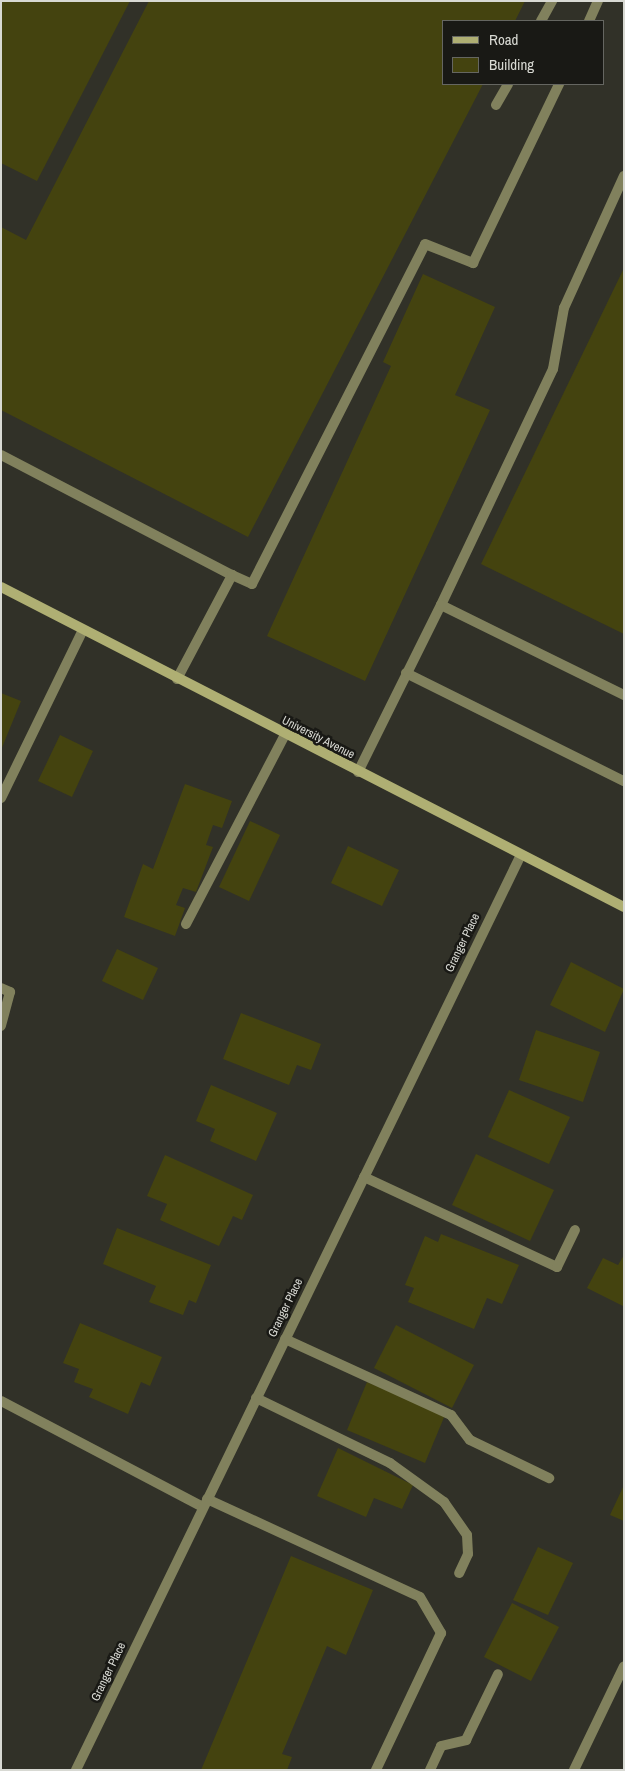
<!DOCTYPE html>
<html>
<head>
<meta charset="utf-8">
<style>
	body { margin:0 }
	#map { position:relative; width:625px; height:1771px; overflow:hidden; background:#313128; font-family:"Archivo Narrow",sans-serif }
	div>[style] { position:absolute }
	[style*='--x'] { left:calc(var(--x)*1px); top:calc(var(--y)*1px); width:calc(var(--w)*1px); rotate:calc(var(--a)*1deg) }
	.building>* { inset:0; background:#44430f }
	.service>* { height:10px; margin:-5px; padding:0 5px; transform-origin:5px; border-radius:5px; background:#81815d }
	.minor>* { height:10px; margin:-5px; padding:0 5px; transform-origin:5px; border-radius:5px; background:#81815d }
	.secondary>* { height:10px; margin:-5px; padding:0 5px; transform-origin:5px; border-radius:5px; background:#afaf73 }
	span { translate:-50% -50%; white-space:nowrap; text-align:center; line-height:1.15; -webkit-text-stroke:5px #191915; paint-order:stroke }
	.street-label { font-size:12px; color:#d8d9d3 }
	.frame { position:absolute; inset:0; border:2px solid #d8d9d3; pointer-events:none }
	.legend { position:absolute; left:442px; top:20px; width:162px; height:65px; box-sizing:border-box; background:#191915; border:1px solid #656661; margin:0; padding:6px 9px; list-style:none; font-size:15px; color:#d8d9d3 }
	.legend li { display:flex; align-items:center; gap:10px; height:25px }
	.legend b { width:25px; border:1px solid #656661 }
</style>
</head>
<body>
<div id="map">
	<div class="building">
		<i style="clip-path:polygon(1px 1px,130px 1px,37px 181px,1px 163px)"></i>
		<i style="clip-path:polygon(149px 1px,525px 1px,515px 21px,444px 21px,444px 84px,483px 84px,248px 537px,1px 410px,1px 227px,26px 240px)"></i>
		<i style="clip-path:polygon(624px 268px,624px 634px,481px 564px)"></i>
		<i style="clip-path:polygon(423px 274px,495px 307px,455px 395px,490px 410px,365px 681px,267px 636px,391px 366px,383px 362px)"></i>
		<i style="clip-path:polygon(1px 693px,21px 701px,1px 750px)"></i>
		<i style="clip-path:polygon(60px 735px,93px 751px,72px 797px,38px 781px)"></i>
		<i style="clip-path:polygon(185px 784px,232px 801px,222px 828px,213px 825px,206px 845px,213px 847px,196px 892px,183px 888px,176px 905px,185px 908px,175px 936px,124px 917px,143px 864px,153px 869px)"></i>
		<i style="clip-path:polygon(250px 821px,280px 835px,249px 901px,219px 887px)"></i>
		<i style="clip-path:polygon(348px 846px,399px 870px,382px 906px,331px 883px)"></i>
		<i style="clip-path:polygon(117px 949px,158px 968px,143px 1000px,102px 981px)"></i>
		<i style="clip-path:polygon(571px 962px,624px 989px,605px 1032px,550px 1005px)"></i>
		<i style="clip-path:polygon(241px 1013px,321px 1044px,311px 1070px,297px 1065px,289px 1085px,223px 1059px)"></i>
		<i style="clip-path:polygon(536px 1030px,600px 1052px,583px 1102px,519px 1080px)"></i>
		<i style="clip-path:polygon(211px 1085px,277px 1113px,256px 1161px,210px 1141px,215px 1129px,196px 1121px)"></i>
		<i style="clip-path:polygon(509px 1090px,570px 1117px,549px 1164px,488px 1137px)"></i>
		<i style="clip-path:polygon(476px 1154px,554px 1190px,530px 1241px,452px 1205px)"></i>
		<i style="clip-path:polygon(165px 1155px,253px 1195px,242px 1220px,233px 1216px,219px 1246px,160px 1220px,167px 1204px,147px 1196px)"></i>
		<i style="clip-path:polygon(117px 1228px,211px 1265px,196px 1303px,189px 1300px,183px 1315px,149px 1302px,156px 1286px,103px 1264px)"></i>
		<i style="clip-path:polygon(441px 1234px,519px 1265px,502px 1304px,487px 1298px,474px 1329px,408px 1302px,414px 1288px,405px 1285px,425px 1236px,438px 1242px)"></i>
		<i style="clip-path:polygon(624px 1255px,624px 1304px,623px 1306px,587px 1288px,603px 1258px,618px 1265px)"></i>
		<i style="clip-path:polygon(80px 1323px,162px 1357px,150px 1386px,141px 1382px,128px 1414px,89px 1397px,93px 1389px,74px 1382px,79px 1369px,63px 1363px)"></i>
		<i style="clip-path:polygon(396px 1325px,474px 1365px,452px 1408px,374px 1368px)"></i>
		<i style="clip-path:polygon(367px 1382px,445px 1415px,425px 1463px,347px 1430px)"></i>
		<i style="clip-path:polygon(338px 1448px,413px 1485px,402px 1509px,374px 1498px,366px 1517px,317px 1496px)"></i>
		<i style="clip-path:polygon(624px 1485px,624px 1521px,610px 1515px)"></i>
		<i style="clip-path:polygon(538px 1547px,573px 1563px,548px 1615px,513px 1600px)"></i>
		<i style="clip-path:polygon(291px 1556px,373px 1590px,346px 1655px,327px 1646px,282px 1754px,292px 1757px,287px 1770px,201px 1770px)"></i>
		<i style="clip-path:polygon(512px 1603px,559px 1627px,531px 1681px,484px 1657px)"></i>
	</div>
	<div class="service">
		<i style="--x:541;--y:21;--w:23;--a:-61"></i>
		<i style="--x:589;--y:21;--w:22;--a:-66"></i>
		<i style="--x:496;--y:105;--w:24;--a:-60"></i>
		<i style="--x:1;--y:455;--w:260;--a:27.5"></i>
		<i style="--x:441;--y:605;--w:261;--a:-64.6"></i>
		<i style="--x:553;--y:369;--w:62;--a:-79.8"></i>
		<i style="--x:564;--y:308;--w:145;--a:-65.6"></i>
		<i style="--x:406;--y:673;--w:243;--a:26.4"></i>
		<i style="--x:177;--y:679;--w:118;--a:-62.1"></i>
		<i style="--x:232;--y:575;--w:22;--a:24"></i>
		<i style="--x:252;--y:584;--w:381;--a:-63"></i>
		<i style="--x:425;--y:244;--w:52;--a:21.6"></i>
		<i style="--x:473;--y:263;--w:199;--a:-64.3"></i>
		<i style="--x:358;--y:772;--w:186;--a:-63.6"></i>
		<i style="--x:441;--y:605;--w:204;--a:26.2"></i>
		<i style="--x:1;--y:798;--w:187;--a:-64"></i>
		<i style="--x:186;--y:924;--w:213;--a:-62.4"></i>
		<i style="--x:1;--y:988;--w:10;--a:24"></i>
		<i style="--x:10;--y:992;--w:35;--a:105"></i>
		<i style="--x:364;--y:1177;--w:213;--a:25"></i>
		<i style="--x:557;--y:1267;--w:41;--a:-64.1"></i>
		<i style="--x:285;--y:1339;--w:183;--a:24.6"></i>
		<i style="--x:451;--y:1415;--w:31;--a:53"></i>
		<i style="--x:470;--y:1440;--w:88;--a:25.7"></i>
		<i style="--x:256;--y:1398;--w:149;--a:25.9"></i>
		<i style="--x:390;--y:1463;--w:67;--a:35.8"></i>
		<i style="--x:444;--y:1502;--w:40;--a:55.1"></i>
		<i style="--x:467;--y:1535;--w:19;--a:87"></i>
		<i style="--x:468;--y:1554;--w:21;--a:115"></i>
		<i style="--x:1;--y:1401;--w:228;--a:27.7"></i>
		<i style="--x:207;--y:1499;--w:234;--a:24.7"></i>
		<i style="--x:420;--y:1597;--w:42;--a:59.7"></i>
		<i style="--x:441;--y:1633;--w:152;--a:115.4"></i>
		<i style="--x:430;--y:1770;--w:26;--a:-65"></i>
		<i style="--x:441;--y:1746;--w:26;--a:-13"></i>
		<i style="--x:466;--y:1740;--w:73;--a:-64.1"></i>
		<i style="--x:574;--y:1770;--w:115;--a:-64.3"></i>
	</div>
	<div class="minor">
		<i style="--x:76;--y:1770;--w:1015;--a:-64.07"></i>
	</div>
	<div class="secondary">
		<i style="--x:1;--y:587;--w:700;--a:27.19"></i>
	</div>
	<div class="street-label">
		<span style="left:318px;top:738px;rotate:27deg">University Avenue</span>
		<span style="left:463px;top:943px;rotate:-64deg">Granger Place</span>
		<span style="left:286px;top:1308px;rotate:-64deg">Granger Place</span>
		<span style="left:109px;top:1672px;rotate:-64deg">Granger Place</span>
	</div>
	<div class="frame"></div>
	<ul class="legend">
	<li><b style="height:6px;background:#afaf73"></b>Road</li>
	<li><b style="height:14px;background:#44430f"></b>Building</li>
	</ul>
</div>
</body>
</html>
